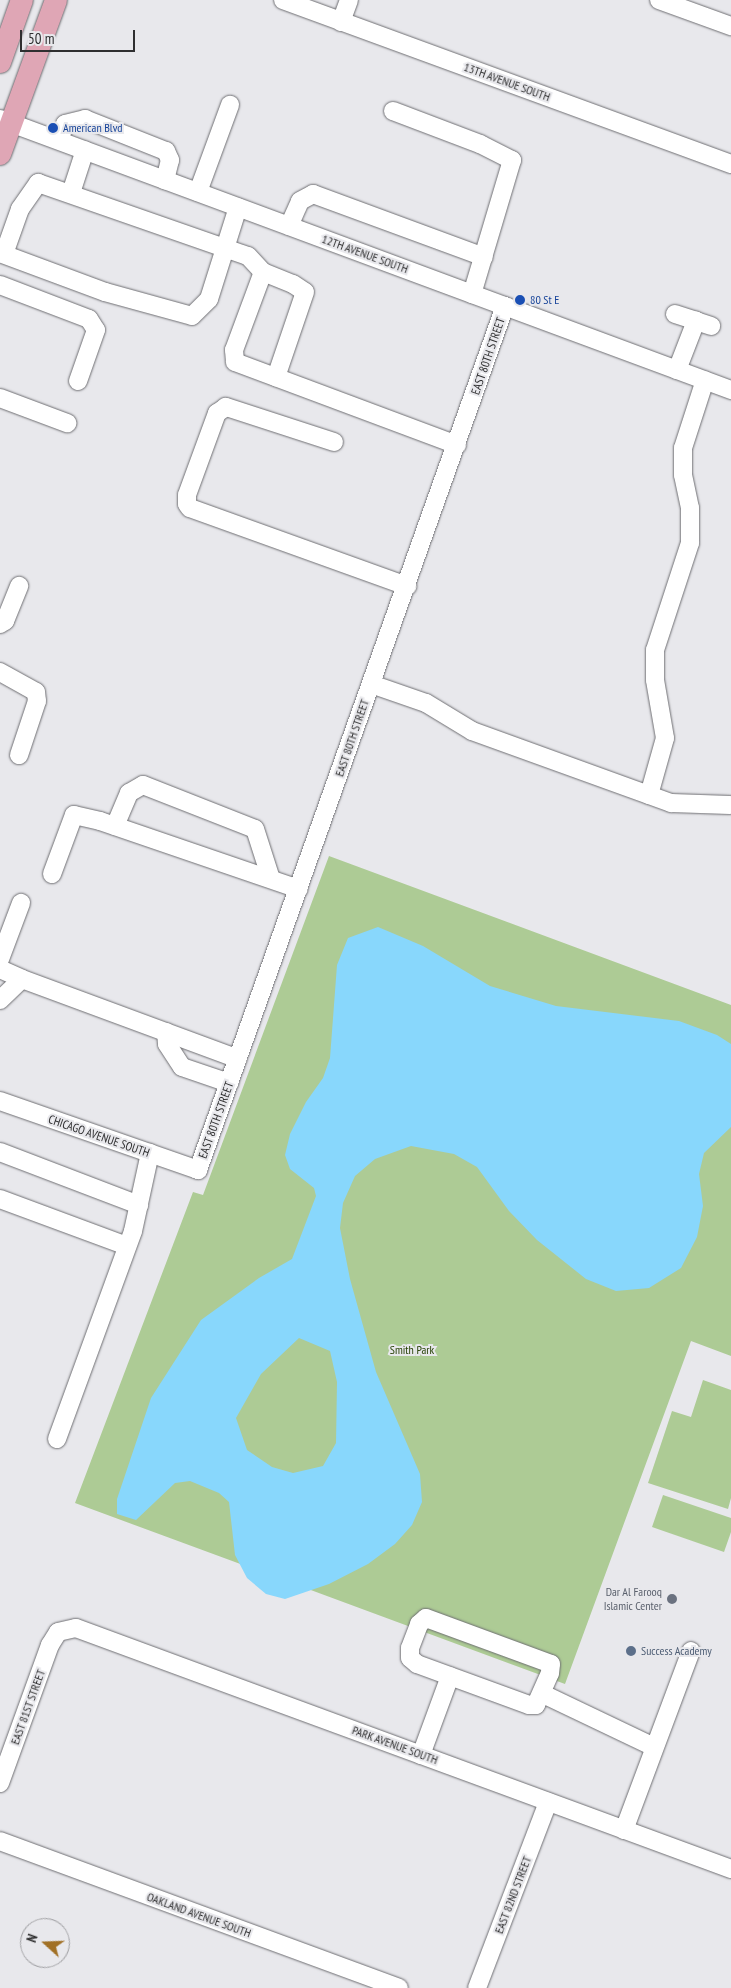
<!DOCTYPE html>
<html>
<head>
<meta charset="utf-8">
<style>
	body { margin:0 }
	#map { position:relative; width:731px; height:1988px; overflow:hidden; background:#e8e8ec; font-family:"PT Sans Narrow",sans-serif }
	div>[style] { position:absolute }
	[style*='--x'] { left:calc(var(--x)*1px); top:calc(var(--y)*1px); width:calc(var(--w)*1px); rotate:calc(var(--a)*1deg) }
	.green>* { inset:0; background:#adcb95 }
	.water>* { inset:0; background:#88d7fc }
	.roads { filter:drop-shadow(0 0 1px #6e6e72) drop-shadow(0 0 1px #6e6e72) }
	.minor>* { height:18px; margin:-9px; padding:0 9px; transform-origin:9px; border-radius:9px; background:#fff }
	.major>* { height:22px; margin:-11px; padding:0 11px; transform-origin:11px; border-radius:11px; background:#dfa6b5 }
	.dots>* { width:14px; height:14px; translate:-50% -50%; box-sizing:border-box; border:2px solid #e8e8ec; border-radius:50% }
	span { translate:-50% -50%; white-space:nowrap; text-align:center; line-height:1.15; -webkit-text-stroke:4px #e8e8ec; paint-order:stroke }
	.street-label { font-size:12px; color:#2f2f30 }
	.transit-label { font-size:12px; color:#164399 }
	.left { translate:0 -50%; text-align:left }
	.park-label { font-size:12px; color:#274106 }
	.worship-label { font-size:12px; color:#5b616d }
	.right { translate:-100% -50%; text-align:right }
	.service-label { font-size:12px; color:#4e5e75 }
	.north { position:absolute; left:20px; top:1918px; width:50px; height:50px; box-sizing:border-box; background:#e8e8ec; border:1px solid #9e9ea1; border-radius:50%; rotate:290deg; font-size:14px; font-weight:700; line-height:20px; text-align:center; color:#2f2f30 }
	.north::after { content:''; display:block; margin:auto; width:18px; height:22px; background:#a17025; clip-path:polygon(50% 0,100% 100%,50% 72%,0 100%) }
	.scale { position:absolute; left:20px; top:30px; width:115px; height:22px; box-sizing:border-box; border:2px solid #2f2f30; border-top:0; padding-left:6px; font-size:15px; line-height:18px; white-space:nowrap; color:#2f2f30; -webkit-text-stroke:4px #e8e8ec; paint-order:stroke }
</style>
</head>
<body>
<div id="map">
	<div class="green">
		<i style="clip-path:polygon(329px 856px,731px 1005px,731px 1356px,691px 1341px,565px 1684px,75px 1503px,193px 1192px,203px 1195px)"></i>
		<i style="clip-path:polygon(703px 1380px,731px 1390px,731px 1498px,728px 1509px,648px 1483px,672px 1411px,691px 1417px)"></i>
		<i style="clip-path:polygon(663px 1495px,731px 1518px,731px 1532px,724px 1552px,652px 1527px)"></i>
	</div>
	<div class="water">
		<i style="clip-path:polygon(evenodd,378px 927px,423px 946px,490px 986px,556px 1006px,679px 1021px,717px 1035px,731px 1044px,731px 1127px,704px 1153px,699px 1174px,703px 1206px,697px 1237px,681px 1268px,649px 1288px,616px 1291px,586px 1279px,537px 1240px,509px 1211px,477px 1167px,454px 1154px,411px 1146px,375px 1159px,355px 1176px,343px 1203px,340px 1228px,350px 1279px,376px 1372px,420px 1474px,422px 1502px,412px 1525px,395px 1544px,368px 1564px,329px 1584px,285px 1599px,266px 1594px,247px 1578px,235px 1555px,229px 1502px,219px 1493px,190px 1481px,175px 1483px,136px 1520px,117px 1514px,117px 1499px,151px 1398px,201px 1320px,259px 1278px,292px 1259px,316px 1196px,314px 1188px,290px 1169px,285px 1155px,290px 1134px,306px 1102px,323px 1078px,330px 1058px,337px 965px,348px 938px,378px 927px,299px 1338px,330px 1351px,337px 1382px,336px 1443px,323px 1466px,293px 1473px,272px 1467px,247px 1450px,236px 1418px,261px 1374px,299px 1338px)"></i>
	</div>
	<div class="roads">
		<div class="minor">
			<i style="--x:283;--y:0;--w:477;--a:20.1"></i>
			<i style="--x:659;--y:0;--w:77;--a:19.9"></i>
			<i style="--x:341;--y:22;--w:23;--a:-70"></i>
			<i style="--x:393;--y:111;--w:93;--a:20.8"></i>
			<i style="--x:480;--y:144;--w:36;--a:27"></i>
			<i style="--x:512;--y:160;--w:140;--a:106.6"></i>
			<i style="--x:0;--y:119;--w:780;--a:20.34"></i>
			<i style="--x:59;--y:140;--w:17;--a:-69"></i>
			<i style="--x:65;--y:124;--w:21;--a:-14"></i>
			<i style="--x:85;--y:119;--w:87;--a:21.6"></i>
			<i style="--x:166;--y:151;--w:10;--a:66"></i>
			<i style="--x:170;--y:160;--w:21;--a:104"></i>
			<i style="--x:198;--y:192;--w:93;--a:-69.8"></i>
			<i style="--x:71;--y:193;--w:45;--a:-72"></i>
			<i style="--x:289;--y:226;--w:27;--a:-66"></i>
			<i style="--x:300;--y:201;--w:15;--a:-28"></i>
			<i style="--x:313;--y:194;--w:182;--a:20.2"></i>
			<i style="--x:0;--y:253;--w:112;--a:20.4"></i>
			<i style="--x:105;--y:292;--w:90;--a:15.4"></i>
			<i style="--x:192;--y:316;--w:24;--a:-45"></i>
			<i style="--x:209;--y:299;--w:96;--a:-72.5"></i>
			<i style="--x:4;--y:254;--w:48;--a:-70.4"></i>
			<i style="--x:20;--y:209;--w:32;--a:-55"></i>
			<i style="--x:38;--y:183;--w:222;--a:19.2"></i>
			<i style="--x:248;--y:256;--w:22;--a:47"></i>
			<i style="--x:263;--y:272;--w:83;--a:110.4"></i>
			<i style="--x:234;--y:350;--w:12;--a:85"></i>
			<i style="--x:235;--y:362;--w:237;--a:20.5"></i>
			<i style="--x:263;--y:272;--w:32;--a:22"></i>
			<i style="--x:293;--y:284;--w:14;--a:34"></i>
			<i style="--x:305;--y:292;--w:90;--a:108.8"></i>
			<i style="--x:0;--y:285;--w:95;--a:20.9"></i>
			<i style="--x:89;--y:319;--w:13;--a:58"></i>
			<i style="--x:96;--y:330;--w:54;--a:109.4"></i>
			<i style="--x:675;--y:314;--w:22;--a:18"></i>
			<i style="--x:677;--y:370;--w:53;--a:-68.8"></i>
			<i style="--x:696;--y:321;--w:16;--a:18"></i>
			<i style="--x:0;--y:398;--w:72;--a:20.5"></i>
			<i style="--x:334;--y:442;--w:114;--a:-162"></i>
			<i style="--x:226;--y:407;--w:11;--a:146"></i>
			<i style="--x:217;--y:413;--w:87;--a:110.1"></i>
			<i style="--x:187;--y:495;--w:9;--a:90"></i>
			<i style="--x:187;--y:504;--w:5;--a:53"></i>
			<i style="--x:190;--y:508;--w:231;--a:19.8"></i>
			<i style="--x:0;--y:624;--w:6;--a:-31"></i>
			<i style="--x:5;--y:621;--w:38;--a:-68"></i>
			<i style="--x:0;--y:672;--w:41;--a:29.1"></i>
			<i style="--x:36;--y:692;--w:9;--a:84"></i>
			<i style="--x:37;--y:701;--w:57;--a:108.4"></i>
			<i style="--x:371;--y:684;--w:58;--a:19.1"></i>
			<i style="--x:426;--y:703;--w:54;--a:31.3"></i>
			<i style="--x:472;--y:731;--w:212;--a:19.9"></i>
			<i style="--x:671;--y:803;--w:59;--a:1.9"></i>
			<i style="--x:649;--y:795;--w:59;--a:-74.3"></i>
			<i style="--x:665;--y:738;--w:59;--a:-99.8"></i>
			<i style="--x:655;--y:680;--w:30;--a:-90"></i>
			<i style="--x:655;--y:650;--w:113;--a:-71.9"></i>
			<i style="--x:690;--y:543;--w:35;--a:-90"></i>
			<i style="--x:690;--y:508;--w:34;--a:-102"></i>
			<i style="--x:683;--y:475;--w:27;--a:-90"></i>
			<i style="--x:683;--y:448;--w:71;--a:-72.1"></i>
			<i style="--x:115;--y:826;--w:36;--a:-67"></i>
			<i style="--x:129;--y:793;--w:16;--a:-30"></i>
			<i style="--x:143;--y:785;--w:120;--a:21.4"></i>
			<i style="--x:255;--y:829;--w:52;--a:72.3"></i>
			<i style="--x:52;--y:874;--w:63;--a:-69.6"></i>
			<i style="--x:74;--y:815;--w:27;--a:13"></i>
			<i style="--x:100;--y:821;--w:210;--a:18.9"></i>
			<i style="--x:0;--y:959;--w:60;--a:-69.4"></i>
			<i style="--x:0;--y:969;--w:24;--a:24"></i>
			<i style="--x:0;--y:1000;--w:30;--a:-44"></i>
			<i style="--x:22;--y:979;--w:230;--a:20.3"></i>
			<i style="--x:166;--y:1032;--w:12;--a:85"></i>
			<i style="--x:167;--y:1044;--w:27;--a:57"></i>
			<i style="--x:182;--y:1067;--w:50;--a:18.8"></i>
			<i style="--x:0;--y:1101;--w:210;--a:19.2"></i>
			<i style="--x:198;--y:1170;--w:917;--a:-70.44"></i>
			<i style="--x:0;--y:1152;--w:149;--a:20.9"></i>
			<i style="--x:0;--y:1199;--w:135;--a:20.3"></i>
			<i style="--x:57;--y:1439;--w:221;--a:-69.9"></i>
			<i style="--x:133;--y:1231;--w:80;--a:-77.7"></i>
			<i style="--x:426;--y:1618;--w:133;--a:20.2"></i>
			<i style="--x:551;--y:1664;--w:9;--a:96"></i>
			<i style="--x:550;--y:1673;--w:35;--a:114"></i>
			<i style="--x:536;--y:1705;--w:7;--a:180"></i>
			<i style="--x:529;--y:1705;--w:119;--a:-159.9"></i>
			<i style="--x:417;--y:1664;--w:9;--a:-139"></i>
			<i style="--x:410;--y:1658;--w:10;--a:-90"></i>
			<i style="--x:410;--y:1648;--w:26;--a:-69"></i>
			<i style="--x:419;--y:1624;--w:9;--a:-41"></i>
			<i style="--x:543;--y:1694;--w:123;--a:25.5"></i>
			<i style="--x:421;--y:1755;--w:84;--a:-69.8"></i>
			<i style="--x:0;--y:1783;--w:147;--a:-70.1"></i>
			<i style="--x:50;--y:1645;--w:15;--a:-58"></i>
			<i style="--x:58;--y:1632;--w:18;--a:-13"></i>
			<i style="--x:76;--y:1628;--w:698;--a:20.2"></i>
			<i style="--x:624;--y:1830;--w:191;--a:-69.5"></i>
			<i style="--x:0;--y:1841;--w:425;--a:20.2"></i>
			<i style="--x:477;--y:1988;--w:199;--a:-69.1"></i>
		</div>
		<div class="major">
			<i style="--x:0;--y:62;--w:66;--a:-70.5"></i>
			<i style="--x:0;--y:154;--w:164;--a:-70"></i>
		</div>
	</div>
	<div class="dots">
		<i style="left:53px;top:128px;background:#1a4fb4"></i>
		<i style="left:520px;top:300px;background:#1a4fb4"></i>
		<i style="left:672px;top:1599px;background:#6b7280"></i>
		<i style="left:631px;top:1651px;background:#5c6f8a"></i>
	</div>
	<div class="street-label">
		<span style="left:507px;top:82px;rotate:20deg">13TH AVENUE SOUTH</span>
		<span style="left:365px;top:254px;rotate:20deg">12TH AVENUE SOUTH</span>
		<span style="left:488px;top:356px;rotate:-71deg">EAST 80TH STREET</span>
		<span style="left:352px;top:738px;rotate:-71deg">EAST 80TH STREET</span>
		<span style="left:216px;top:1120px;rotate:-70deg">EAST 80TH STREET</span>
		<span style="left:99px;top:1136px;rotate:19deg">CHICAGO AVENUE SOUTH</span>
		<span style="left:28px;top:1707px;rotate:-70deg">EAST 81ST STREET</span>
		<span style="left:395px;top:1745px;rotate:20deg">PARK AVENUE SOUTH</span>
		<span style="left:513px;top:1895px;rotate:-69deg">EAST 82ND STREET</span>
		<span style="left:199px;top:1915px;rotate:20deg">OAKLAND AVENUE SOUTH</span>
	</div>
	<div class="transit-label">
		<span class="left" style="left:63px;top:128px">American Blvd</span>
		<span class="left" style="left:530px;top:300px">80 St E</span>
	</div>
	<div class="park-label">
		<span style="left:412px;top:1350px">Smith Park</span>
	</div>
	<div class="worship-label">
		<span class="right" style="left:662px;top:1599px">Dar Al Farooq<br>Islamic Center</span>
	</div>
	<div class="service-label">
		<span class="left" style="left:641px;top:1651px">Success Academy</span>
	</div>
	<div class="north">N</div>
	<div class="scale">50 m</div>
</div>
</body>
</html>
